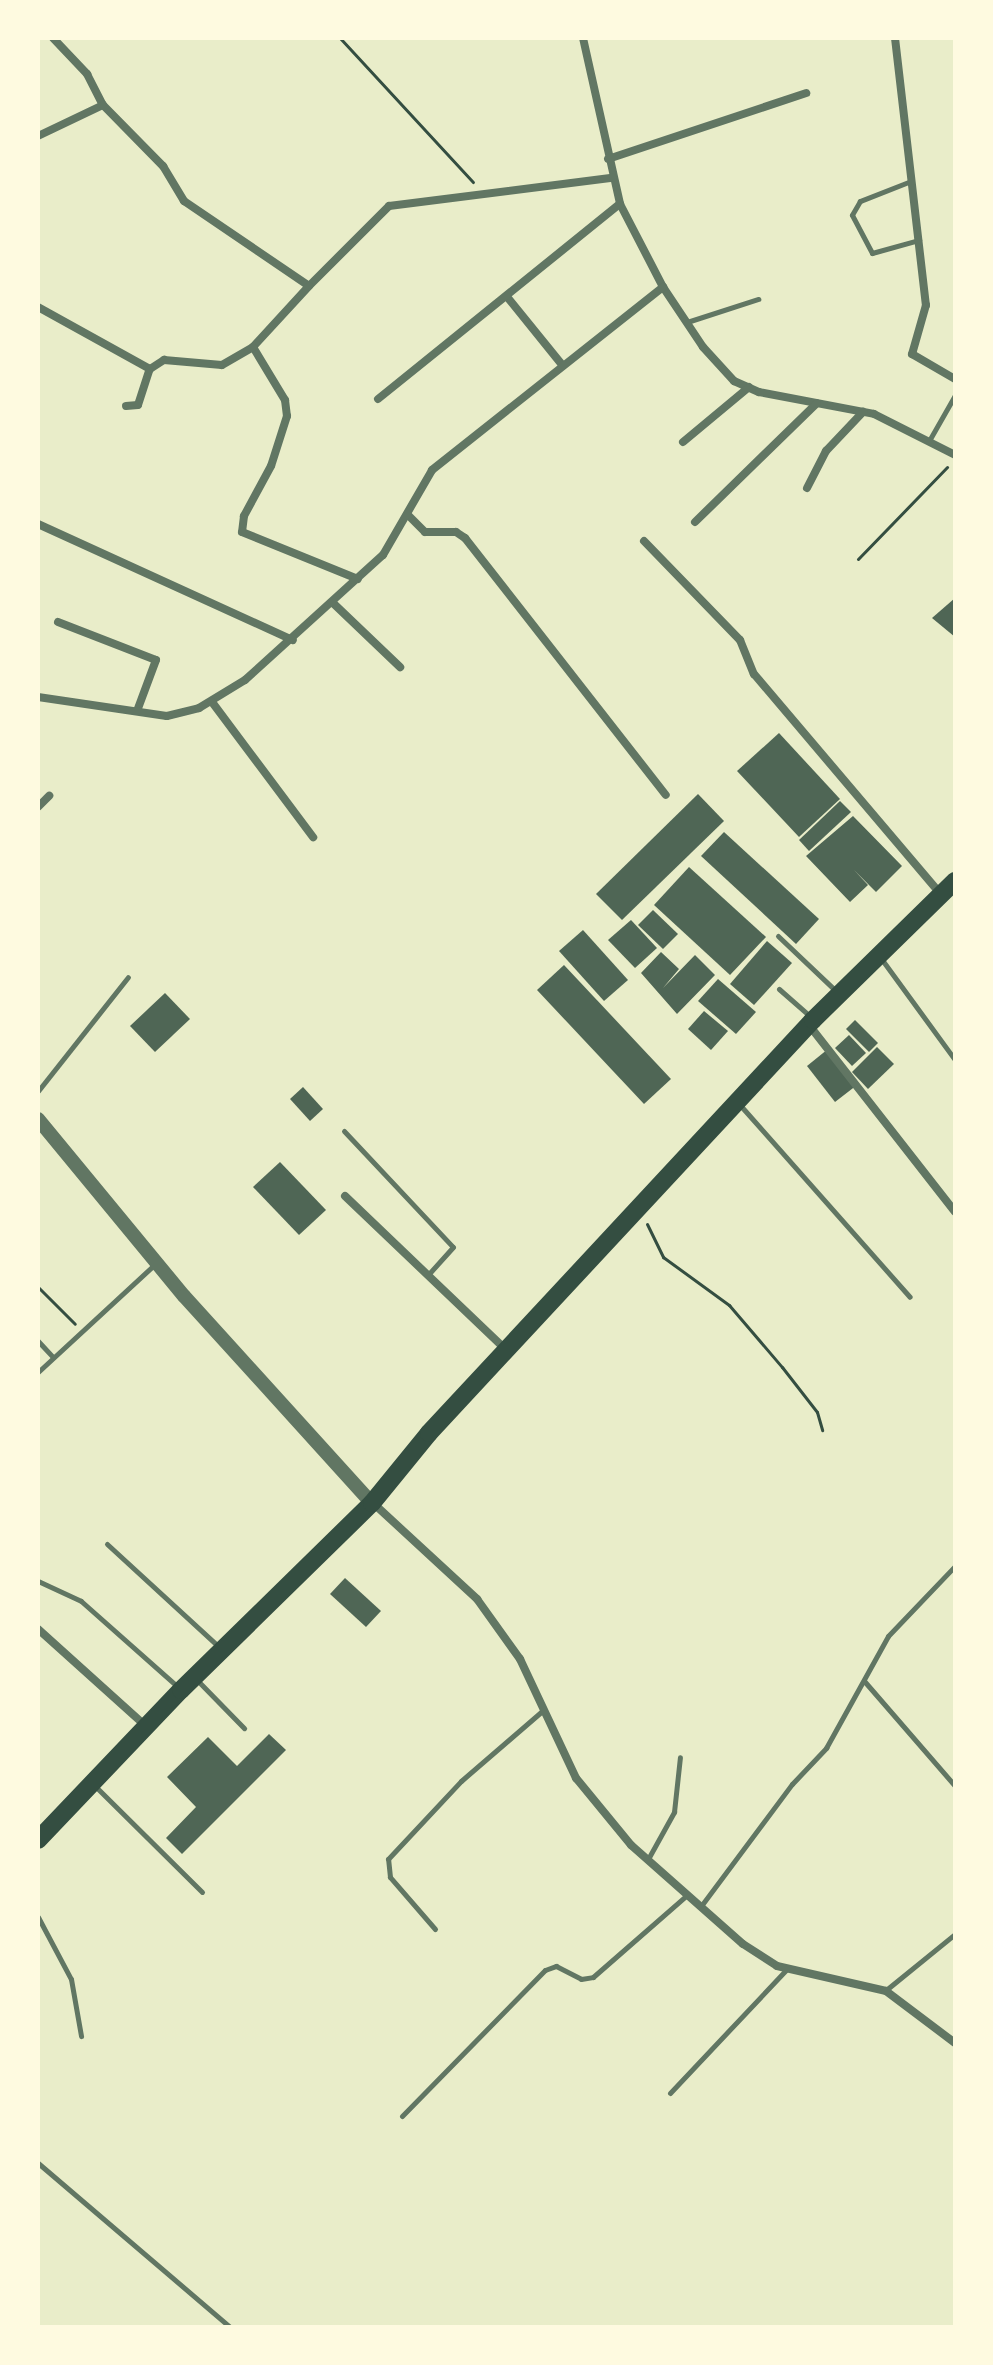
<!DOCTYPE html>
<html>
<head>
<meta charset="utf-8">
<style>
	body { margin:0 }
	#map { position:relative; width:993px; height:2365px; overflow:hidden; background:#e9edc9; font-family:Raleway,sans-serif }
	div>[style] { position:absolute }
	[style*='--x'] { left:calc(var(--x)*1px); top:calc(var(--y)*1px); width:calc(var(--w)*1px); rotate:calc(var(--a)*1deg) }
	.building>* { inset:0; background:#4f6655 }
	.path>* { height:3px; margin:-1.5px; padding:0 1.5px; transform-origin:1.5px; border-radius:1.5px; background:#344e41 }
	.service>* { height:5px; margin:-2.5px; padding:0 2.5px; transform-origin:2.5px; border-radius:2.5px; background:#617663 }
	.minor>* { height:8px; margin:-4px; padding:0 4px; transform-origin:4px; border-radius:4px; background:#617663 }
	.tertiary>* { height:14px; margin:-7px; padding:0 7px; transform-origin:7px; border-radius:7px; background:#617663 }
	.trunk>* { height:18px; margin:-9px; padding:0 9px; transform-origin:9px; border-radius:9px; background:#344e41 }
	span { translate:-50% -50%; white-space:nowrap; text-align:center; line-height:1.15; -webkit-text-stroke:6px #fefae0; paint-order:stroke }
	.frame { position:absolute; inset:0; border:40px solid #fefae0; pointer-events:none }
</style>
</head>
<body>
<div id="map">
	<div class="building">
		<i style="clip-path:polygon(955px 598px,955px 637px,932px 618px)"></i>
		<i style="clip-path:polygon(779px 733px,840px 799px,799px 837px,737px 771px)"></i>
		<i style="clip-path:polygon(698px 794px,724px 821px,622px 920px,596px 894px)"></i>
		<i style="clip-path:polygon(840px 801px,851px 812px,809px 851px,799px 840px)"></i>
		<i style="clip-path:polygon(853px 816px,902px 866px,876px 892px,854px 870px,868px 885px,850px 902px,806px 856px)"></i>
		<i style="clip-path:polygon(724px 832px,819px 919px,796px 944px,701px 856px)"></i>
		<i style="clip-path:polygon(689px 867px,766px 937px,730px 975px,654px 905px)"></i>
		<i style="clip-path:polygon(653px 910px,678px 934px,663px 949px,638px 925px)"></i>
		<i style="clip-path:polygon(631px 920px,657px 948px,635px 968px,608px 940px)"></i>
		<i style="clip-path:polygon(583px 930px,628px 980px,604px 1001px,559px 951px)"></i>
		<i style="clip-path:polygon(767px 941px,792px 963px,754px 1005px,730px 984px)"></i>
		<i style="clip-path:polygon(661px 952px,679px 969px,663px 988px,695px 955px,715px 975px,677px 1014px,641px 973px)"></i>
		<i style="clip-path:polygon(564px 965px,671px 1079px,644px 1104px,537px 990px)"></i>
		<i style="clip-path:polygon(718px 979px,756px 1012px,736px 1034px,698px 1001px)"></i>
		<i style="clip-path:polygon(165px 993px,190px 1019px,155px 1052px,130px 1026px)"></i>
		<i style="clip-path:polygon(704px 1011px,728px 1031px,711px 1050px,688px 1029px)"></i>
		<i style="clip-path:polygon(855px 1020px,878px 1043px,869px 1052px,846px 1029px)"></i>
		<i style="clip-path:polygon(849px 1035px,866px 1053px,852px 1066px,835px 1048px)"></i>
		<i style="clip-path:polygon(877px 1047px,894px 1064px,868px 1089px,852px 1072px)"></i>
		<i style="clip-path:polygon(828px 1049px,857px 1085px,835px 1102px,807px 1066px)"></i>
		<i style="clip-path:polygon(303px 1087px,323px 1109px,310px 1121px,290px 1099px)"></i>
		<i style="clip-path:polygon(280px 1162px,326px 1210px,299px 1235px,253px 1187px)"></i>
		<i style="clip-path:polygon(345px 1578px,381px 1611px,366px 1627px,330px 1594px)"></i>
		<i style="clip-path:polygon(269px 1734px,286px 1750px,182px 1854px,166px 1838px,196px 1807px,167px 1777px,208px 1737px,237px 1766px)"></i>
	</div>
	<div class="path">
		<i style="--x:340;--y:38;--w:196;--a:47.3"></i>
		<i style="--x:858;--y:559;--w:128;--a:-45.9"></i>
		<i style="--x:647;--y:1224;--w:37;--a:64"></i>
		<i style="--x:663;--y:1257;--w:82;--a:36"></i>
		<i style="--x:729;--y:1305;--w:82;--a:49.5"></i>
		<i style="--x:782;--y:1367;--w:57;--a:52.1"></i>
		<i style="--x:817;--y:1412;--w:19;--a:74"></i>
		<i style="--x:38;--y:1287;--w:52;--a:45"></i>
	</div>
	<div class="service">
		<i style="--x:911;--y:181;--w:55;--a:158.6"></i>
		<i style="--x:860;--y:201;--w:16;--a:120"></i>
		<i style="--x:852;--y:215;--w:43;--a:62.2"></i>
		<i style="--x:872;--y:253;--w:49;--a:-15.5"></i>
		<i style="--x:687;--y:322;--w:75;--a:-17.9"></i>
		<i style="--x:930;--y:439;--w:51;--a:-60.4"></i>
		<i style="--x:778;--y:936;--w:79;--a:43.5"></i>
		<i style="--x:880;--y:957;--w:127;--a:53.9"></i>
		<i style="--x:779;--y:989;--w:43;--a:41.2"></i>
		<i style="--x:38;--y:1091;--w:145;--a:-51.7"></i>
		<i style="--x:740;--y:1105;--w:256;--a:48.5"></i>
		<i style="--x:344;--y:1131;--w:159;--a:46.8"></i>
		<i style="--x:453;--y:1247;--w:36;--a:132"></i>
		<i style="--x:38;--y:1341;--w:22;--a:47"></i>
		<i style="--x:38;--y:1372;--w:161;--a:-42.7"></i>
		<i style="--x:107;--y:1544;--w:151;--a:42.6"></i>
		<i style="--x:38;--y:1581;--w:47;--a:24.9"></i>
		<i style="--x:81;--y:1601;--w:131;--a:41.6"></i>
		<i style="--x:198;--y:1681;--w:66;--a:45.6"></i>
		<i style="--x:865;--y:1682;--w:138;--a:49.1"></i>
		<i style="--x:94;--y:1785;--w:152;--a:44.7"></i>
		<i style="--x:648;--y:1859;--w:54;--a:-61"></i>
		<i style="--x:674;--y:1812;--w:55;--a:-83.8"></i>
		<i style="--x:701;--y:1906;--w:152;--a:-53.3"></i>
		<i style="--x:792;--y:1784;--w:50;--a:-46.6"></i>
		<i style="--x:826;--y:1748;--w:128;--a:-61"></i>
		<i style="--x:888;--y:1636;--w:97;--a:-46.3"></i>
		<i style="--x:38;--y:1917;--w:70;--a:62"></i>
		<i style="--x:71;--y:1979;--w:58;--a:80"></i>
		<i style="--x:435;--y:1929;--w:69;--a:-130.9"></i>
		<i style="--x:390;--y:1877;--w:18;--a:-96"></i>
		<i style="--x:388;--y:1859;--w:107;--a:-46.9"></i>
		<i style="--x:461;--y:1781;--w:106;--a:-40.8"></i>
		<i style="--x:886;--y:1990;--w:89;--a:-39.1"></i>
		<i style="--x:670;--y:2093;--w:169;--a:-46.7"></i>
		<i style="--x:402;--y:2116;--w:204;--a:-45.6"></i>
		<i style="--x:545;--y:1970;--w:12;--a:-20"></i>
		<i style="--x:556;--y:1966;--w:28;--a:27"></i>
		<i style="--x:581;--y:1979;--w:12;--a:-9"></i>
		<i style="--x:593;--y:1977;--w:126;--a:-41.1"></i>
		<i style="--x:38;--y:2163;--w:253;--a:40.5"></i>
	</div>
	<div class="minor">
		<i style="--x:53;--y:38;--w:50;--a:46.6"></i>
		<i style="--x:87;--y:74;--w:35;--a:63"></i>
		<i style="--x:583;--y:38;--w:170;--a:77.4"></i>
		<i style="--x:620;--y:204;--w:93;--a:62.6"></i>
		<i style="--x:663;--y:287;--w:72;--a:56.3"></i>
		<i style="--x:703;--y:347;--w:46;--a:47.6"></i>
		<i style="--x:734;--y:381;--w:27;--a:24"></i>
		<i style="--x:759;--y:392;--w:117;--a:10.8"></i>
		<i style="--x:874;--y:414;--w:91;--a:26.8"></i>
		<i style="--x:895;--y:38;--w:269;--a:83.4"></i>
		<i style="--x:926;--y:305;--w:51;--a:105.9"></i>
		<i style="--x:912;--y:354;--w:50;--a:30.2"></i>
		<i style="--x:38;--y:136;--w:72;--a:-25.5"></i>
		<i style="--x:103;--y:105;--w:86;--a:45.5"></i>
		<i style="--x:163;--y:166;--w:41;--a:59"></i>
		<i style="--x:184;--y:201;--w:151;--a:34.2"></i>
		<i style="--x:309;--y:286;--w:113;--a:-45"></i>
		<i style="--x:389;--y:206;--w:225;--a:-7.2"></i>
		<i style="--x:608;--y:159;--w:209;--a:-18.4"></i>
		<i style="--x:309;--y:286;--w:83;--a:132.6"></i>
		<i style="--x:253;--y:347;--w:62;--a:58.9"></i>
		<i style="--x:285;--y:400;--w:16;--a:83"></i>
		<i style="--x:287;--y:416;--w:52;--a:107.7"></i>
		<i style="--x:271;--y:466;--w:57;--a:118.4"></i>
		<i style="--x:244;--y:516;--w:16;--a:97"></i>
		<i style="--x:242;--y:532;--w:125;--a:22.1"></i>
		<i style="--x:508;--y:298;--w:87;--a:51"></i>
		<i style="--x:38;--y:307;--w:128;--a:29"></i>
		<i style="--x:378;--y:399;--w:311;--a:-38.9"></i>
		<i style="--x:126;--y:406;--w:12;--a:-5"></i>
		<i style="--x:138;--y:405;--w:38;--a:-72"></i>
		<i style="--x:150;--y:369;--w:17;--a:-33"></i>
		<i style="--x:164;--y:360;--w:58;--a:4.9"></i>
		<i style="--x:222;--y:365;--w:36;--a:-30"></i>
		<i style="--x:683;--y:442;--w:86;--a:-39.8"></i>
		<i style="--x:807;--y:488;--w:42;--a:-62.8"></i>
		<i style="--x:826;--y:451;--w:54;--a:-46.5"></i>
		<i style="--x:408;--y:515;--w:24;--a:45"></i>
		<i style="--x:425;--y:532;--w:31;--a:0"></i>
		<i style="--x:456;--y:532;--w:11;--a:34"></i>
		<i style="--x:465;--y:538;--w:326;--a:52"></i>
		<i style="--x:695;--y:522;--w:170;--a:-44.3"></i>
		<i style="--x:38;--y:524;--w:280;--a:24.5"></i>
		<i style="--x:644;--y:541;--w:138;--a:45.9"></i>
		<i style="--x:740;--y:640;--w:37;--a:68"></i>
		<i style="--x:754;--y:674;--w:286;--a:49.7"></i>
		<i style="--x:333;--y:603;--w:93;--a:43.7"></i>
		<i style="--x:58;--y:622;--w:105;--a:21.2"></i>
		<i style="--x:156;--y:660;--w:54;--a:110.4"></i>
		<i style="--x:38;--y:697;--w:130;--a:8.4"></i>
		<i style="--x:167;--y:716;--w:33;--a:-14"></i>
		<i style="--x:199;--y:708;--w:54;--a:-31.3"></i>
		<i style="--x:245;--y:680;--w:186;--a:-42.2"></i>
		<i style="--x:383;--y:555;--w:98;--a:-60"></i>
		<i style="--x:432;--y:470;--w:295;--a:-38.4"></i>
		<i style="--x:212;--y:702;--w:169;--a:53.2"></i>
		<i style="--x:38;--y:807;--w:16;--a:-45"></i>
		<i style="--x:809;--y:1025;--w:237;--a:52"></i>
		<i style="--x:345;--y:1196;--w:221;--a:43.7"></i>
		<i style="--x:373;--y:1503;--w:142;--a:42.7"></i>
		<i style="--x:477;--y:1599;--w:74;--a:54.4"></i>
		<i style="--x:520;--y:1659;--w:132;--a:64.8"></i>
		<i style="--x:576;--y:1778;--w:87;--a:50.6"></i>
		<i style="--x:631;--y:1845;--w:149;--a:41.5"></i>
		<i style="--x:743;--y:1944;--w:40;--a:32.9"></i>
		<i style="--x:777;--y:1966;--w:112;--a:12.9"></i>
		<i style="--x:886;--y:1991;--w:86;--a:37"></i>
		<i style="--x:38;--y:1629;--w:147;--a:42"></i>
	</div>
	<div class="tertiary">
		<i style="--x:38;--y:1119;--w:229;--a:50.5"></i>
		<i style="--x:184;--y:1296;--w:280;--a:47.8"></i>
	</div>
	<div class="trunk">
		<i style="--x:38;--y:1840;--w:207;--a:-46.4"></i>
		<i style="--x:181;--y:1690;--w:267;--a:-44.4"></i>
		<i style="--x:372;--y:1503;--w:90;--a:-50.8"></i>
		<i style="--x:429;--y:1433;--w:564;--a:-47.08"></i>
		<i style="--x:813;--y:1020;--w:199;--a:-44.4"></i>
	</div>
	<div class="frame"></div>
</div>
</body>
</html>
